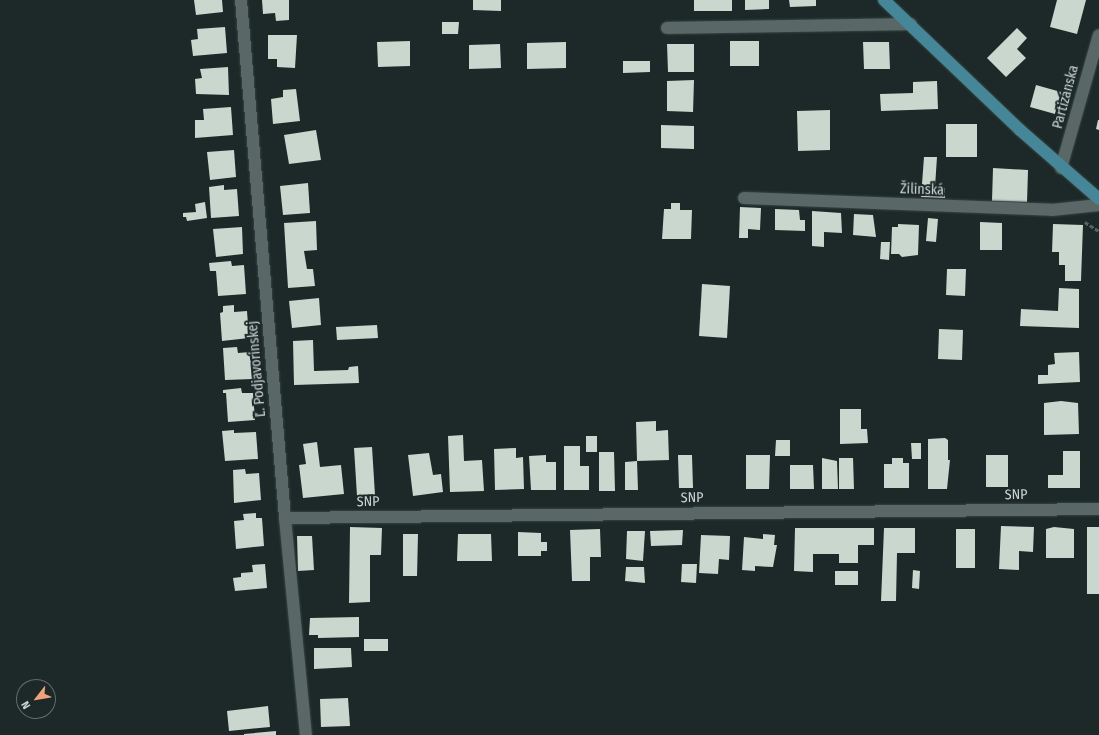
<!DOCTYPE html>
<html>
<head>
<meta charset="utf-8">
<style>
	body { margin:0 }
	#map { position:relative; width:1099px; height:735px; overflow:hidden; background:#1c2928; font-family:"Fira Sans Condensed",sans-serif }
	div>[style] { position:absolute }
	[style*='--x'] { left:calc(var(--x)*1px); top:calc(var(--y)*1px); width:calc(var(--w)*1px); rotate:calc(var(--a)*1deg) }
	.building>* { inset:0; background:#c9d7cf }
	.path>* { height:2.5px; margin-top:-1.25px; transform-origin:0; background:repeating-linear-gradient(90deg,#576362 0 4px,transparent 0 6px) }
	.roads { filter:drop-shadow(0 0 1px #394443) drop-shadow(0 0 1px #394443) }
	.street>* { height:12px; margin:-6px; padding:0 6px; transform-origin:6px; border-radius:6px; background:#596766 }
	.primary>* { height:12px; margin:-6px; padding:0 6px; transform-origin:6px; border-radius:6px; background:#458798 }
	span { translate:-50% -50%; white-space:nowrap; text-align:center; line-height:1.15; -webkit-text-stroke:4px #1c2928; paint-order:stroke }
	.street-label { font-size:14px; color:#cbd3d3 }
	.north { position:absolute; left:16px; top:679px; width:40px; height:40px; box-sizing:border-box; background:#1c2928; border:1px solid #626d6c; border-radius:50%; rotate:239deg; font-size:11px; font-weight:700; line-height:16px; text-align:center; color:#cbd3d3 }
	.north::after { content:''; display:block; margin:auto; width:14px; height:18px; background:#f0a27a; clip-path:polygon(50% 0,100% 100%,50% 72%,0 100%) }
</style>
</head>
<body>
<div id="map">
	<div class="building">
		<i style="clip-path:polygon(194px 0,222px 0,223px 12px,196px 15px)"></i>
		<i style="clip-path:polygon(262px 0,289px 0,289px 20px,276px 21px,275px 13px,263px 14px)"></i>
		<i style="clip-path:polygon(473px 0,501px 0,501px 11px,473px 10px)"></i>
		<i style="clip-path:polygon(694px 0,732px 0,732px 11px,694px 11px)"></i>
		<i style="clip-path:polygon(745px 0,769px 0,769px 9px,745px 10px)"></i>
		<i style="clip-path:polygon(789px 0,816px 0,816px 6px,790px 7px)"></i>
		<i style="clip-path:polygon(1057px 0,1086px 0,1077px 34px,1050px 27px)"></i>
		<i style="clip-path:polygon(442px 22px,459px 22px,458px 34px,442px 34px)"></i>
		<i style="clip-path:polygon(225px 27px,227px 53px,193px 56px,191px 40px,198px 39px,197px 29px)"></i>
		<i style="clip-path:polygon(1017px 28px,1027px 38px,1017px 49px,1026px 58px,1006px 77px,987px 58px)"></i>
		<i style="clip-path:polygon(268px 35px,297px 35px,295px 68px,277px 67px,277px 59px,268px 59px)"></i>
		<i style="clip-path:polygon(410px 41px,410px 66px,378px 67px,377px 42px)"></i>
		<i style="clip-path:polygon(730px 41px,759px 41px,759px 66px,730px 66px)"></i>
		<i style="clip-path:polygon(566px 42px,566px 68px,527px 69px,527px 43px)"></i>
		<i style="clip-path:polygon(863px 42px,889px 42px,890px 69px,864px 69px)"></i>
		<i style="clip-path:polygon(500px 44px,501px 68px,469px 69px,469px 45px)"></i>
		<i style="clip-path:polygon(667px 44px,694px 44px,694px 72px,668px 72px)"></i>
		<i style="clip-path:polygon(623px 61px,650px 61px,650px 72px,623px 73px)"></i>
		<i style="clip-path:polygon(228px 67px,229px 95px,196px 94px,195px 79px,202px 78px,200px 69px)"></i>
		<i style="clip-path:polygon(694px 80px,693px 112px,667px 111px,667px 81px)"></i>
		<i style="clip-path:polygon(937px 81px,938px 109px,881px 111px,880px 94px,913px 93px,913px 82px)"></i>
		<i style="clip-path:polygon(1036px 85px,1061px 92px,1055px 114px,1030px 107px)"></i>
		<i style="clip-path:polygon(296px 89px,300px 121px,273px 124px,271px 99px,283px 97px,283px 90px)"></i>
		<i style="clip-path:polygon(231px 107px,233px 135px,195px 138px,195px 120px,204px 120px,203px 109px)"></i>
		<i style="clip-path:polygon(830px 110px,830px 150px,798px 151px,797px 111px)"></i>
		<i style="clip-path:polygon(1098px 120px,1099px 120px,1099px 130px,1096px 129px)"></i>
		<i style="clip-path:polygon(946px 124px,977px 124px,977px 157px,946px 157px)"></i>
		<i style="clip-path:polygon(661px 125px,694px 126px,694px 149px,661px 148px)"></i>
		<i style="clip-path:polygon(316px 130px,321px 160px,289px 164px,284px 135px)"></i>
		<i style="clip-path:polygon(234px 150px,236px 177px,210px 180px,207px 152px)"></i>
		<i style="clip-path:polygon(924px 157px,937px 157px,935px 187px,945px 188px,945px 198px,921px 197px)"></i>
		<i style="clip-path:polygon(993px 168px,1028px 170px,1027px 202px,992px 201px)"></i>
		<i style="clip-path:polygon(308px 183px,310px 213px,283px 215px,280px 186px)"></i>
		<i style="clip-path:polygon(224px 185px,224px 190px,237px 189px,239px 216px,211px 218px,209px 187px)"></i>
		<i style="clip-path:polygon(205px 202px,207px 218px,187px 221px,186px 217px,183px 217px,183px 213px,196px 212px,195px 204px)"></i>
		<i style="clip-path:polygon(671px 203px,680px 203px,680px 210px,692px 210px,691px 239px,662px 239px,664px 209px,671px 209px)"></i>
		<i style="clip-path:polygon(740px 207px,761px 208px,760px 230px,748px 229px,748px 238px,739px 238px)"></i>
		<i style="clip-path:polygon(775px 209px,799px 210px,800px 220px,805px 220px,805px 231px,775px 230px)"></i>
		<i style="clip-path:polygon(812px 211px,841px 213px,842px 233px,824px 232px,824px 247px,812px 246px)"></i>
		<i style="clip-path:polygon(854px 214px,873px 215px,876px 237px,853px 235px)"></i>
		<i style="clip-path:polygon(928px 218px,938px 219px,936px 242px,926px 241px)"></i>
		<i style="clip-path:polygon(316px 221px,317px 250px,304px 251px,307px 269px,313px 269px,315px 286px,288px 288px,284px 223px)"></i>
		<i style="clip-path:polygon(980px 222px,1002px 223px,1002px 250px,980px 250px)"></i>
		<i style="clip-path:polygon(898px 224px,919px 225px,918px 255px,902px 257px,899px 254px,891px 254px,892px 227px,898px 227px)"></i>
		<i style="clip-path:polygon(1053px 224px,1083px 225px,1081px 281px,1065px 281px,1065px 265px,1059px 265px,1059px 252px,1052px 252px)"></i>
		<i style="clip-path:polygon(242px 227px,243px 254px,216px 257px,213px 229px)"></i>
		<i style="clip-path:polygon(881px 242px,890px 242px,889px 260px,880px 259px)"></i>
		<i style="clip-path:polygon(231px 261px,232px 266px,244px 265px,246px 294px,218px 296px,216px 271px,210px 271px,209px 263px)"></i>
		<i style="clip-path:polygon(947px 269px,966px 269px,965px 296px,946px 295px)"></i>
		<i style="clip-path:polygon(702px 284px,730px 286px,727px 338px,699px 336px)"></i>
		<i style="clip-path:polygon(1059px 288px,1079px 289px,1079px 328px,1020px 326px,1021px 309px,1058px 311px)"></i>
		<i style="clip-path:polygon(319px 298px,321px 325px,292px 328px,289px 301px)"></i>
		<i style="clip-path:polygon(234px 305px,234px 312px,247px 311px,249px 338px,222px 341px,220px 313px,223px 312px,223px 306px)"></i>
		<i style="clip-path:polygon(377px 325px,378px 338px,337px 340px,336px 327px)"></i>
		<i style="clip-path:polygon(939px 329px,963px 330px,962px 360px,938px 359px)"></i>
		<i style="clip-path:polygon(313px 340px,314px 371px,348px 370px,349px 367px,358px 366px,359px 383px,294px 385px,293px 341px)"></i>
		<i style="clip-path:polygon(237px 347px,238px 353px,250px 352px,253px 379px,225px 380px,223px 348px)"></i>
		<i style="clip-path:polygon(1079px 352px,1080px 382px,1038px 384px,1038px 375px,1048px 375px,1048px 365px,1055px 364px,1054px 353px)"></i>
		<i style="clip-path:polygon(241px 388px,242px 393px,253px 393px,255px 420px,228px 422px,226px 393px,223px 393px,223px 390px)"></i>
		<i style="clip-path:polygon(1061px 401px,1078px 403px,1079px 434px,1044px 435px,1044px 403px)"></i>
		<i style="clip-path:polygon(840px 409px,861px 409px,861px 429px,867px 429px,868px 443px,840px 444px)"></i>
		<i style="clip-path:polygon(656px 421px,656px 431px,668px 430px,669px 460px,637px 461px,636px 422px)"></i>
		<i style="clip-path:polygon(234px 430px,234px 433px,256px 432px,258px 459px,225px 461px,222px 431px)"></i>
		<i style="clip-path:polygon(463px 435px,464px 461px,482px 460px,484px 491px,450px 492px,448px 436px)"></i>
		<i style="clip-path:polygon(586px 436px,597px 436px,597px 452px,586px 452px)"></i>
		<i style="clip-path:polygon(945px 438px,948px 440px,948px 460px,950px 460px,947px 489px,928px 489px,928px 439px)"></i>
		<i style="clip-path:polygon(776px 440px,790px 440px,790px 456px,775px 456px)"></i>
		<i style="clip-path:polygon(317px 442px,320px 467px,341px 465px,344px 494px,303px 498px,299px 465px,306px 464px,303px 444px)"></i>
		<i style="clip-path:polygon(911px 443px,921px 443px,921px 459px,912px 459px)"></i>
		<i style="clip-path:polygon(564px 446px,580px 446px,580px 466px,589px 466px,589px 490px,564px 490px)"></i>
		<i style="clip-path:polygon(372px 447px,375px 495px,357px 496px,354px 448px)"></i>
		<i style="clip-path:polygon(516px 448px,516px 458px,523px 457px,524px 489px,495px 490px,494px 449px)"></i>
		<i style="clip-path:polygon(1063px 451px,1080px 451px,1080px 488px,1048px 488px,1048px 475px,1063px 475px)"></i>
		<i style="clip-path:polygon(599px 452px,614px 452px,615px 491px,599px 491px)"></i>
		<i style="clip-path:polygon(429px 453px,433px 475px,441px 474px,443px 492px,413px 496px,408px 455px)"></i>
		<i style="clip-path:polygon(546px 455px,546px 462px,556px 462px,556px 490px,531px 490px,529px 456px)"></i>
		<i style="clip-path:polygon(678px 455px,692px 455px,693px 488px,679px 488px)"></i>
		<i style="clip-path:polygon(746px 455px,770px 455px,769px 489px,746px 489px)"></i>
		<i style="clip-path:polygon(986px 455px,1008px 455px,1008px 487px,986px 487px)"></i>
		<i style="clip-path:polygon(822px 458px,837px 461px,838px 489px,822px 489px)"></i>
		<i style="clip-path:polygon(839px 458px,853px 458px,854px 489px,839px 489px)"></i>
		<i style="clip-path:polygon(892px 458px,903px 458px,903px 463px,909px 463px,909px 488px,884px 488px,884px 464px,892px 464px)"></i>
		<i style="clip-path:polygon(637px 461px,638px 490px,625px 490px,625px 462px)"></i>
		<i style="clip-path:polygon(790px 465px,813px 465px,814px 489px,790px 489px)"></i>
		<i style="clip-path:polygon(245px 469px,246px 474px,259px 473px,261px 500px,234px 503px,233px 470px)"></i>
		<i style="clip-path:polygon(256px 513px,256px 518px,262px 518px,264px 546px,236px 549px,234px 521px,244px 520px,243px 514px)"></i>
		<i style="clip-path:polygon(1001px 526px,1034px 527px,1033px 552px,1019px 551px,1019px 570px,999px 569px)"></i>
		<i style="clip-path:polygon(350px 527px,382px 528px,381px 555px,370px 555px,370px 602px,349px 603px)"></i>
		<i style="clip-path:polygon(1054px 527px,1074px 529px,1074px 558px,1046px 558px,1046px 529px)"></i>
		<i style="clip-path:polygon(1087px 527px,1099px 527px,1099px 594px,1087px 594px)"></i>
		<i style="clip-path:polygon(795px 528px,874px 528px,874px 545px,858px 545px,858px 563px,839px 563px,839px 554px,813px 554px,813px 572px,794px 571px)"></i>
		<i style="clip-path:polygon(884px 528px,915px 528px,915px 553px,897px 553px,896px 601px,881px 601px)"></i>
		<i style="clip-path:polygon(600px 529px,601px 557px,590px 557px,590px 581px,572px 581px,570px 530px)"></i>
		<i style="clip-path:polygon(956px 529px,975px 529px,975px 568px,956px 568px)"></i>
		<i style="clip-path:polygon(683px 530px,682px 545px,651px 546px,650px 531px)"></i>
		<i style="clip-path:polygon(627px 531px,645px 531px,643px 561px,626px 559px)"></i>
		<i style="clip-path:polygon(518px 532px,541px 533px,541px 542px,547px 542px,547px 551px,541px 551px,541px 556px,518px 556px)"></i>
		<i style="clip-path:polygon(403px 534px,418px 534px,417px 576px,403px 576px)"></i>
		<i style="clip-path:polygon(458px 534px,491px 534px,492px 561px,457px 561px)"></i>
		<i style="clip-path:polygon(763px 534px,775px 535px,774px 545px,777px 545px,773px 567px,755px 566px,755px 571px,742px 570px,744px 537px,763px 539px)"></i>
		<i style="clip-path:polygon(701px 535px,730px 536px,729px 560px,719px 559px,718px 574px,699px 573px)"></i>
		<i style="clip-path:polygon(297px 536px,312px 536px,314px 570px,298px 571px)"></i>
		<i style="clip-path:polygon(265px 564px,267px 588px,235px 591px,233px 578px,241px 577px,241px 573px,253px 572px,252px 565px)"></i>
		<i style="clip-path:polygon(682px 564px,697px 564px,696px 583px,681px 582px)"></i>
		<i style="clip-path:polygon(626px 567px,644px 567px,645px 583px,625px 581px)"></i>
		<i style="clip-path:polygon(913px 570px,920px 571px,919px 589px,912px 588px)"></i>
		<i style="clip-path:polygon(835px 571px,858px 571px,858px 585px,835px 585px)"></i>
		<i style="clip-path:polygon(359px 617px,359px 637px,318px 638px,318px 635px,309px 635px,310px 618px)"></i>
		<i style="clip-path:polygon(364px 639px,388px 639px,388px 651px,364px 651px)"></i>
		<i style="clip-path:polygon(314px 648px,351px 648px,352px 667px,314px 669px)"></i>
		<i style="clip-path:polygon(348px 698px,350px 726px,321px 727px,320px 699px)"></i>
		<i style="clip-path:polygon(268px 706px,270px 727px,229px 731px,227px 711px)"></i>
		<i style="clip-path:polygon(276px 731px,276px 735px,244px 735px,244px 734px)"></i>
	</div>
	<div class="path">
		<i style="--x:1085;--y:222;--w:17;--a:33"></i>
	</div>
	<div class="roads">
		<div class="street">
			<i style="--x:241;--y:0;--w:520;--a:85.14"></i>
			<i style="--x:285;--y:518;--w:218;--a:84.5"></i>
			<i style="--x:667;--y:28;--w:244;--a:-0.9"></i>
			<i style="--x:1061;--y:168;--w:138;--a:-74.1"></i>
			<i style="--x:744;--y:198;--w:308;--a:2.2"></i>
			<i style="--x:1052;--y:210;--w:47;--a:-6.1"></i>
			<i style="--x:285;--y:518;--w:814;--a:-0.63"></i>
		</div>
		<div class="primary">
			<i style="--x:884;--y:0;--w:188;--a:43.7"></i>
			<i style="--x:1020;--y:130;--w:105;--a:41.1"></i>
		</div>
	</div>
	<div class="street-label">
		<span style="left:1066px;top:97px;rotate:-75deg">Partizánska</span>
		<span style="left:922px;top:190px;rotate:2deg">Žilinská</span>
		<span style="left:257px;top:369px;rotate:-95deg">Ľ. Podjavorinskej</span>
		<span style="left:1016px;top:495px;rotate:-1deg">SNP</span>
		<span style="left:692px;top:498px;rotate:-1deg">SNP</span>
		<span style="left:368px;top:502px;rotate:-1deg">SNP</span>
	</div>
	<div class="north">N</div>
</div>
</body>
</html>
